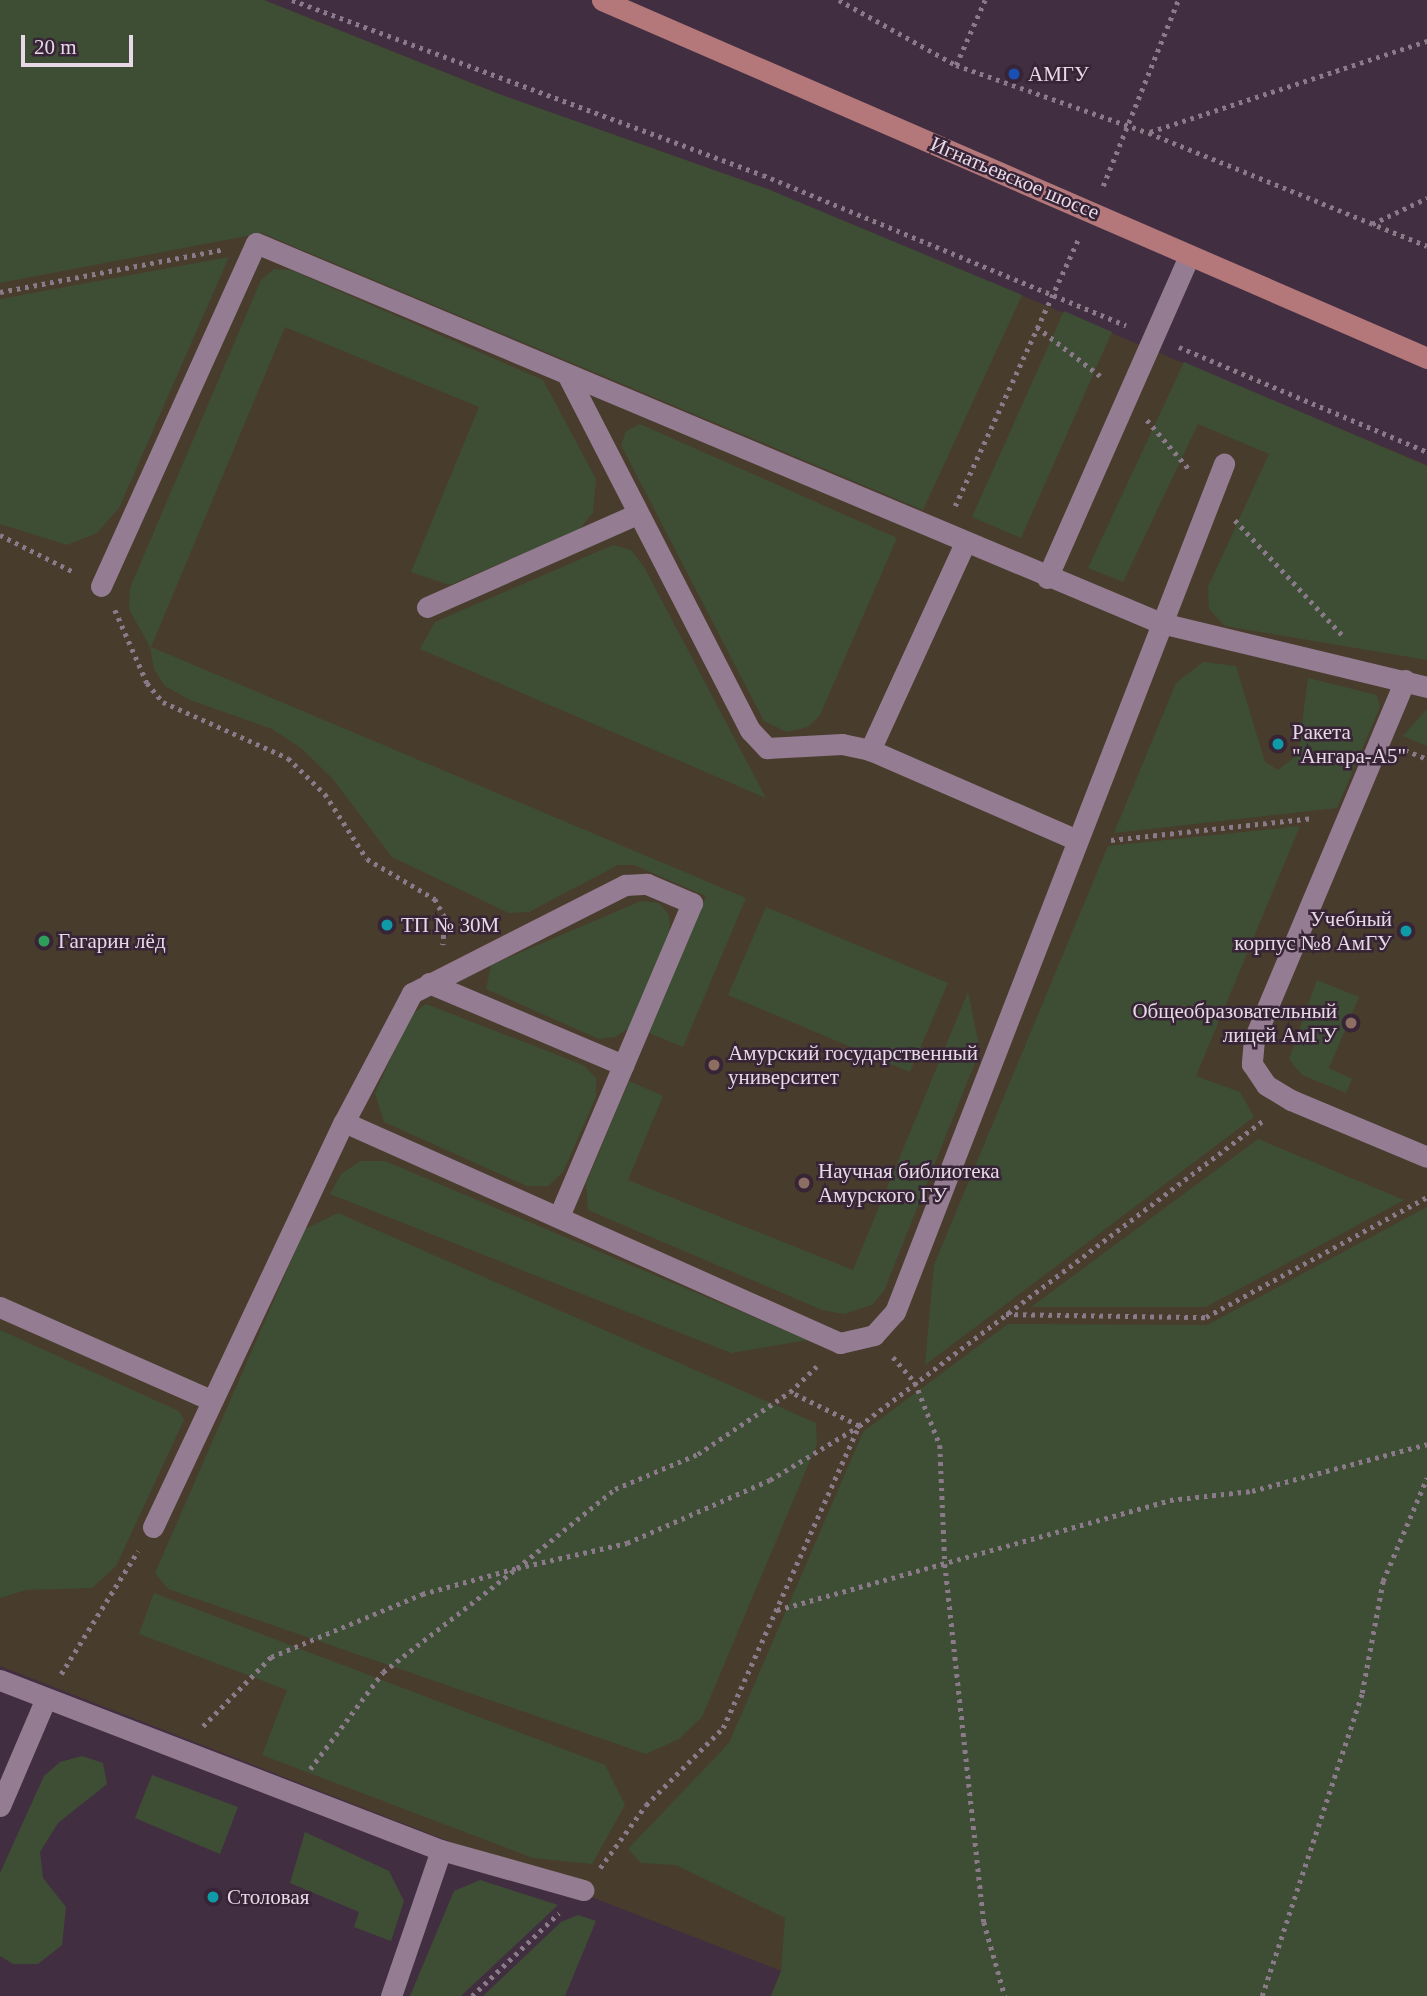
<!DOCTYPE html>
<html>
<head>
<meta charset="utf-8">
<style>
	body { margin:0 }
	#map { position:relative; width:1427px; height:1996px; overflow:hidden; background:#422e41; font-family:Georgia,serif }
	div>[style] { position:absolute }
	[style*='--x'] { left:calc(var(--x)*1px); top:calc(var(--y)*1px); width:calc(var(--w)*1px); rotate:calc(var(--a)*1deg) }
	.education>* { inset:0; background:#483c2d }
	.green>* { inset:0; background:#3e4e34 }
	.path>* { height:4.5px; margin-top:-2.25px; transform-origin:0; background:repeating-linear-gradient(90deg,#8b7b8a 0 3.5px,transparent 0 8.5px) }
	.lane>* { height:21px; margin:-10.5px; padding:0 10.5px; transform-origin:10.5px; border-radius:10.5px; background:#947c92 }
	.primary>* { height:21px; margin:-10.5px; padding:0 10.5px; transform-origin:10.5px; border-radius:10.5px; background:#b4787b }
	.dots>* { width:19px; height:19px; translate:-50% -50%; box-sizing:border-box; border:4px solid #382437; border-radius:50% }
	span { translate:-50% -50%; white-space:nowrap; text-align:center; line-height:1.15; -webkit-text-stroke:5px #382437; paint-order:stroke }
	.poi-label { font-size:21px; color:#e7dae6 }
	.left { translate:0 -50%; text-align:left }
	.right { translate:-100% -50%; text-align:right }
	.street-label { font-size:21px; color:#e7dae6 }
	.scale { position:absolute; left:21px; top:35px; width:112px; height:32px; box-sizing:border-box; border:4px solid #e7dae6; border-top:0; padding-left:9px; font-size:21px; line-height:24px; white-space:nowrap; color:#e7dae6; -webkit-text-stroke:5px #382437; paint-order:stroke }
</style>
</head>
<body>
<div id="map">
	<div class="education">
		<i style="clip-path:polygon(0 0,264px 0,499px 94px,765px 188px,1427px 465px,1427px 1996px,771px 1996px,781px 1971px,0 1666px)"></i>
	</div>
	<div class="green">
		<i style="clip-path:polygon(0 0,264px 0,499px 94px,765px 188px,1022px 295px,923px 510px,262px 233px,0 283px)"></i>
		<i style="clip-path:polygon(229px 257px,119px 508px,97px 533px,67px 545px,0 524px,0 299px)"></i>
		<i style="clip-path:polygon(274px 269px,291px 270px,543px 380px,596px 479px,593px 512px,580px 529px,450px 585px,411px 572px,479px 407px,285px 327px,151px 647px,746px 898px,683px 1047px,649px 1033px,706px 896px,634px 865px,618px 865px,529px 912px,509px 913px,392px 857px,332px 778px,301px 748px,272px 729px,190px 700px,165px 686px,154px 669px,150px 647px,129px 609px,130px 588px,261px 280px)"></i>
		<i style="clip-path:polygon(1064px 311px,1112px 332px,1021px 538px,972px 517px)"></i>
		<i style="clip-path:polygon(1184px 362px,1427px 466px,1427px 660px,1225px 626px,1209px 609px,1208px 587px,1269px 454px,1198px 424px,1123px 582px,1088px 568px)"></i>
		<i style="clip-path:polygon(640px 424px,897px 538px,820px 715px,808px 727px,787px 732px,764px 721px,621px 445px,626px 431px)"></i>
		<i style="clip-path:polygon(613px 545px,631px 550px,644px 567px,766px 798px,420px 649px,435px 622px)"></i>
		<i style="clip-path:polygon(1203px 662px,1236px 666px,1265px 762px,1278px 770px,1298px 754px,1308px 678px,1377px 695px,1380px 707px,1337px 808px,1114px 833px,1176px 683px)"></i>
		<i style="clip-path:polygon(1427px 709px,1427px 746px,1403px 736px)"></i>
		<i style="clip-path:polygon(1300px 826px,1196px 1076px,1240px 1092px,1254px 1117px,925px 1365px,934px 1265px,1108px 846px)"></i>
		<i style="clip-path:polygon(641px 901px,659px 903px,669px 915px,670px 931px,629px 1028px,615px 1037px,599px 1039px,486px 989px,491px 965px)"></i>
		<i style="clip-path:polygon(766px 907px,948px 983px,910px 1072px,728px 995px)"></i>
		<i style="clip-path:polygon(1317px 980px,1359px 997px,1329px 1068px,1352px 1079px,1346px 1093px,1302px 1075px,1289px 1059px)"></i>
		<i style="clip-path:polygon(968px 992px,980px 1050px,884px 1291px,872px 1305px,844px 1314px,822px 1310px,588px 1210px,586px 1183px,629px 1081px,663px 1096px,628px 1180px,853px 1270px)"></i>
		<i style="clip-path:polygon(426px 1004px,583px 1065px,596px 1078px,596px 1097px,563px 1172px,548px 1186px,527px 1186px,384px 1122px,375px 1093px,411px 1015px)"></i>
		<i style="clip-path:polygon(1258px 1139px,1404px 1200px,1206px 1307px,1031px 1307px)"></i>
		<i style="clip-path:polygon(360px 1161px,385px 1161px,808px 1340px,731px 1353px,330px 1194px,341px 1174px)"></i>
		<i style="clip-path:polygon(1427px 1207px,1427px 1996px,771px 1996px,781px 1971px,785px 1918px,676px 1865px,641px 1863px,628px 1849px,729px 1743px,863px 1432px,1008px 1324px,1207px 1325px)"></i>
		<i style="clip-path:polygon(338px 1213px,816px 1423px,817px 1444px,702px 1717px,679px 1739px,646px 1754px,168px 1589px,155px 1573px,305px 1229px)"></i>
		<i style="clip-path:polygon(0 1330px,179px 1411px,184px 1420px,116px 1566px,92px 1588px,26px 1590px,0 1598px)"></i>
		<i style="clip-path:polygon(154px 1593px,605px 1765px,625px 1805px,592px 1864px,533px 1858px,262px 1755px,287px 1690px,139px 1634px)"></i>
		<i style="clip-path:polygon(82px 1756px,103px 1763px,107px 1784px,58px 1823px,40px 1852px,43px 1878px,66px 1907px,62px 1945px,38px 1964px,13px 1964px,0 1956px,0 1873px,44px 1776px,60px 1762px)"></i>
		<i style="clip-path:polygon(152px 1775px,238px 1807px,220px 1854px,135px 1818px)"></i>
		<i style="clip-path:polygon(305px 1832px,389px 1871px,404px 1901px,391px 1941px,354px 1927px,359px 1912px,290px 1883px)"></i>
		<i style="clip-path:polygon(480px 1880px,558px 1905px,461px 1996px,410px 1996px,454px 1891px)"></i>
		<i style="clip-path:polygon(578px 1915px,596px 1921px,565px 1996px,483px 1996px,561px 1922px)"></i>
	</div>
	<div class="path">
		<i style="--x:292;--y:0;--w:502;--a:20.38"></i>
		<i style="--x:763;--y:175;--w:393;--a:22.5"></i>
		<i style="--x:839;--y:0;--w:134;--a:29.1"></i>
		<i style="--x:956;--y:65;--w:205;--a:19.4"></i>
		<i style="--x:1149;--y:133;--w:300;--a:22.1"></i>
		<i style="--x:956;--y:65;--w:71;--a:-66"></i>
		<i style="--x:1150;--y:132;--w:292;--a:-18.2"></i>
		<i style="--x:1103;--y:186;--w:201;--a:-68"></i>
		<i style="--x:1372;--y:224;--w:61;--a:-25.3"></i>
		<i style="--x:0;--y:292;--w:225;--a:-10.8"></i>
		<i style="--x:1037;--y:327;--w:83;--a:37.7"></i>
		<i style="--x:1179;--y:347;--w:269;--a:22.9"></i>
		<i style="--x:1147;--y:420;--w:65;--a:49.4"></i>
		<i style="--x:955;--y:506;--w:295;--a:-65.2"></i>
		<i style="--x:1235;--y:520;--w:158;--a:47"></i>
		<i style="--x:0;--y:535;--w:83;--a:26.6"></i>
		<i style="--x:115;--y:610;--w:80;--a:66.3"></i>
		<i style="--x:147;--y:683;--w:25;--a:50"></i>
		<i style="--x:163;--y:702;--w:137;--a:24.1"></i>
		<i style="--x:288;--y:758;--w:52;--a:44.2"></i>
		<i style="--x:325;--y:794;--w:77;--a:57.1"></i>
		<i style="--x:367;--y:859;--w:79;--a:30.5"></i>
		<i style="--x:435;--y:899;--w:21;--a:62"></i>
		<i style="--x:445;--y:918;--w:27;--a:94"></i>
		<i style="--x:1405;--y:750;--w:24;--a:22"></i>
		<i style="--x:1111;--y:840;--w:204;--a:-6.2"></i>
		<i style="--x:1006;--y:1314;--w:200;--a:0.9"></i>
		<i style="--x:1206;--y:1317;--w:251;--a:-28.5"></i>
		<i style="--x:893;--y:1357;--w:33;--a:49"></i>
		<i style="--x:915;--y:1382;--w:68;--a:68.4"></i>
		<i style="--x:940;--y:1445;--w:119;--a:87.6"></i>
		<i style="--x:945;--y:1564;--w:360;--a:83.8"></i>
		<i style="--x:984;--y:1922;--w:77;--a:74.2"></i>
		<i style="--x:777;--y:1610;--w:408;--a:-15.6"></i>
		<i style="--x:1170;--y:1500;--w:82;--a:-6.3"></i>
		<i style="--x:1252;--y:1491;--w:181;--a:-15"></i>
		<i style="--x:61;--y:1674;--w:145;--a:-58"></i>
		<i style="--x:203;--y:1726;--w:97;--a:-45.4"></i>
		<i style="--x:271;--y:1657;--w:164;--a:-22.6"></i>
		<i style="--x:422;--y:1594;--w:98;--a:-15.3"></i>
		<i style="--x:517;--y:1568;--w:126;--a:-38.9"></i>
		<i style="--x:615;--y:1489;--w:90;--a:-22.9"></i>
		<i style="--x:698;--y:1454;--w:111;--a:-34"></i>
		<i style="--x:790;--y:1392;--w:37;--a:-44"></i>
		<i style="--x:310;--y:1769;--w:121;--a:-53"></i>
		<i style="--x:383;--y:1672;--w:170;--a:-37.8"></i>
		<i style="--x:517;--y:1568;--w:113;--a:-12.8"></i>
		<i style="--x:627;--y:1543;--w:156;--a:-23.8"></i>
		<i style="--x:770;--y:1480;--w:104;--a:-31.2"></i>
		<i style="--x:859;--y:1426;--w:77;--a:-153.8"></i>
		<i style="--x:600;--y:1868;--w:78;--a:-53.9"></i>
		<i style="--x:646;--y:1805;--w:109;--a:-45"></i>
		<i style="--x:723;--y:1728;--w:331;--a:-65.8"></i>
		<i style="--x:859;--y:1426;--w:509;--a:-37.1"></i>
		<i style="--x:472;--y:1996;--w:120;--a:-43.7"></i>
		<i style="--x:1262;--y:1996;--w:319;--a:-71.7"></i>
		<i style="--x:1362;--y:1693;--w:114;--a:-79.4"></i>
		<i style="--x:1383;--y:1581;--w:112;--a:-66.9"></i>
	</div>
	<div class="lane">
		<i style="--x:569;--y:378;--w:396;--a:62.8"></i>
		<i style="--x:750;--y:730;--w:25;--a:47"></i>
		<i style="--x:767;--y:748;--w:75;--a:-3.1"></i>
		<i style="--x:842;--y:744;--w:29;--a:12"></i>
		<i style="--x:964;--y:545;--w:226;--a:114.6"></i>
		<i style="--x:870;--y:750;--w:226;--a:23.5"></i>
		<i style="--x:1047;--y:578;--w:352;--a:-66.2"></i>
		<i style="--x:101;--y:586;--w:376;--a:-65.7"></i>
		<i style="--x:256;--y:243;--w:982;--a:22.78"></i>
		<i style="--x:1161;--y:623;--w:274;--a:13.5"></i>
		<i style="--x:427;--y:607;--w:230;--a:-23.9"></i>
		<i style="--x:1405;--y:680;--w:389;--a:112.8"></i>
		<i style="--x:1254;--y:1039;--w:25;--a:95"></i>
		<i style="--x:1252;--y:1064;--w:25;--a:56"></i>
		<i style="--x:1266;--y:1085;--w:29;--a:31"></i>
		<i style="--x:1291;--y:1100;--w:147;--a:22.7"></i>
		<i style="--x:429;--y:983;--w:211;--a:22.9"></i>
		<i style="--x:344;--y:1122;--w:146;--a:-62.2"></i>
		<i style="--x:412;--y:993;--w:239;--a:-26.9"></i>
		<i style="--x:625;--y:885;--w:22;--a:-3"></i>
		<i style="--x:647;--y:884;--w:49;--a:22.9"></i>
		<i style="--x:692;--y:903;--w:341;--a:113"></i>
		<i style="--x:0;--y:1307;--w:228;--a:23.8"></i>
		<i style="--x:153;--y:1527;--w:448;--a:-64.8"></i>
		<i style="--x:344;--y:1122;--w:543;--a:24.02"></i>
		<i style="--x:840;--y:1343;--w:35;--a:-13"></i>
		<i style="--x:874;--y:1335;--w:31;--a:-48"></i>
		<i style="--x:895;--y:1312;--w:910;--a:-68.8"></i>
		<i style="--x:0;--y:1680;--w:473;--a:21.1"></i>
		<i style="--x:441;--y:1850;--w:148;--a:15.7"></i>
		<i style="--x:0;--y:1806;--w:117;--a:-66.9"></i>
		<i style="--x:391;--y:1996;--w:154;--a:-71.1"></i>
	</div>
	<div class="primary">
		<i style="--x:602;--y:0;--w:899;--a:23.46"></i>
	</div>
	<div class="dots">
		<i style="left:1014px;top:74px;background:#1a4fb4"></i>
		<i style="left:1278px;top:744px;background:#0f9aa8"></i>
		<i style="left:387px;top:925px;background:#0f9aa8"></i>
		<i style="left:1406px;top:931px;background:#0f9aa8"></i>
		<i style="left:44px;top:941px;background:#2e9e5b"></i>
		<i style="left:1351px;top:1023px;background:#8d6e63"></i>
		<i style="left:714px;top:1065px;background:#8d6e63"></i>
		<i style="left:804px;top:1183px;background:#8d6e63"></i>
		<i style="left:213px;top:1897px;background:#0f9aa8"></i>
	</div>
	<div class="poi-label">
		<span class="left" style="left:1028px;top:74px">АМГУ</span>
		<span class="left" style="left:1292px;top:744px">Ракета<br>"Ангара-А5"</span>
		<span class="right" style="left:1392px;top:931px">Учебный<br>корпус №8 АмГУ</span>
		<span class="left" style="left:401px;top:925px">ТП № 30М</span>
		<span class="left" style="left:58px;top:941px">Гагарин лёд</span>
		<span class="right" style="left:1337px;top:1023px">Общеобразовательный<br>лицей АмГУ</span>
		<span class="left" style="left:728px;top:1065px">Амурский государственный<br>университет</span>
		<span class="left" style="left:818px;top:1183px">Научная библиотека<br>Амурского ГУ</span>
		<span class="left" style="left:227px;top:1897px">Столовая</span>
	</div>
	<div class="street-label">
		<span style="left:1015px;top:178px;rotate:23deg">Игнатьевское шоссе</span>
	</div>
	<div class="scale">20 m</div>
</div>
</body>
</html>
